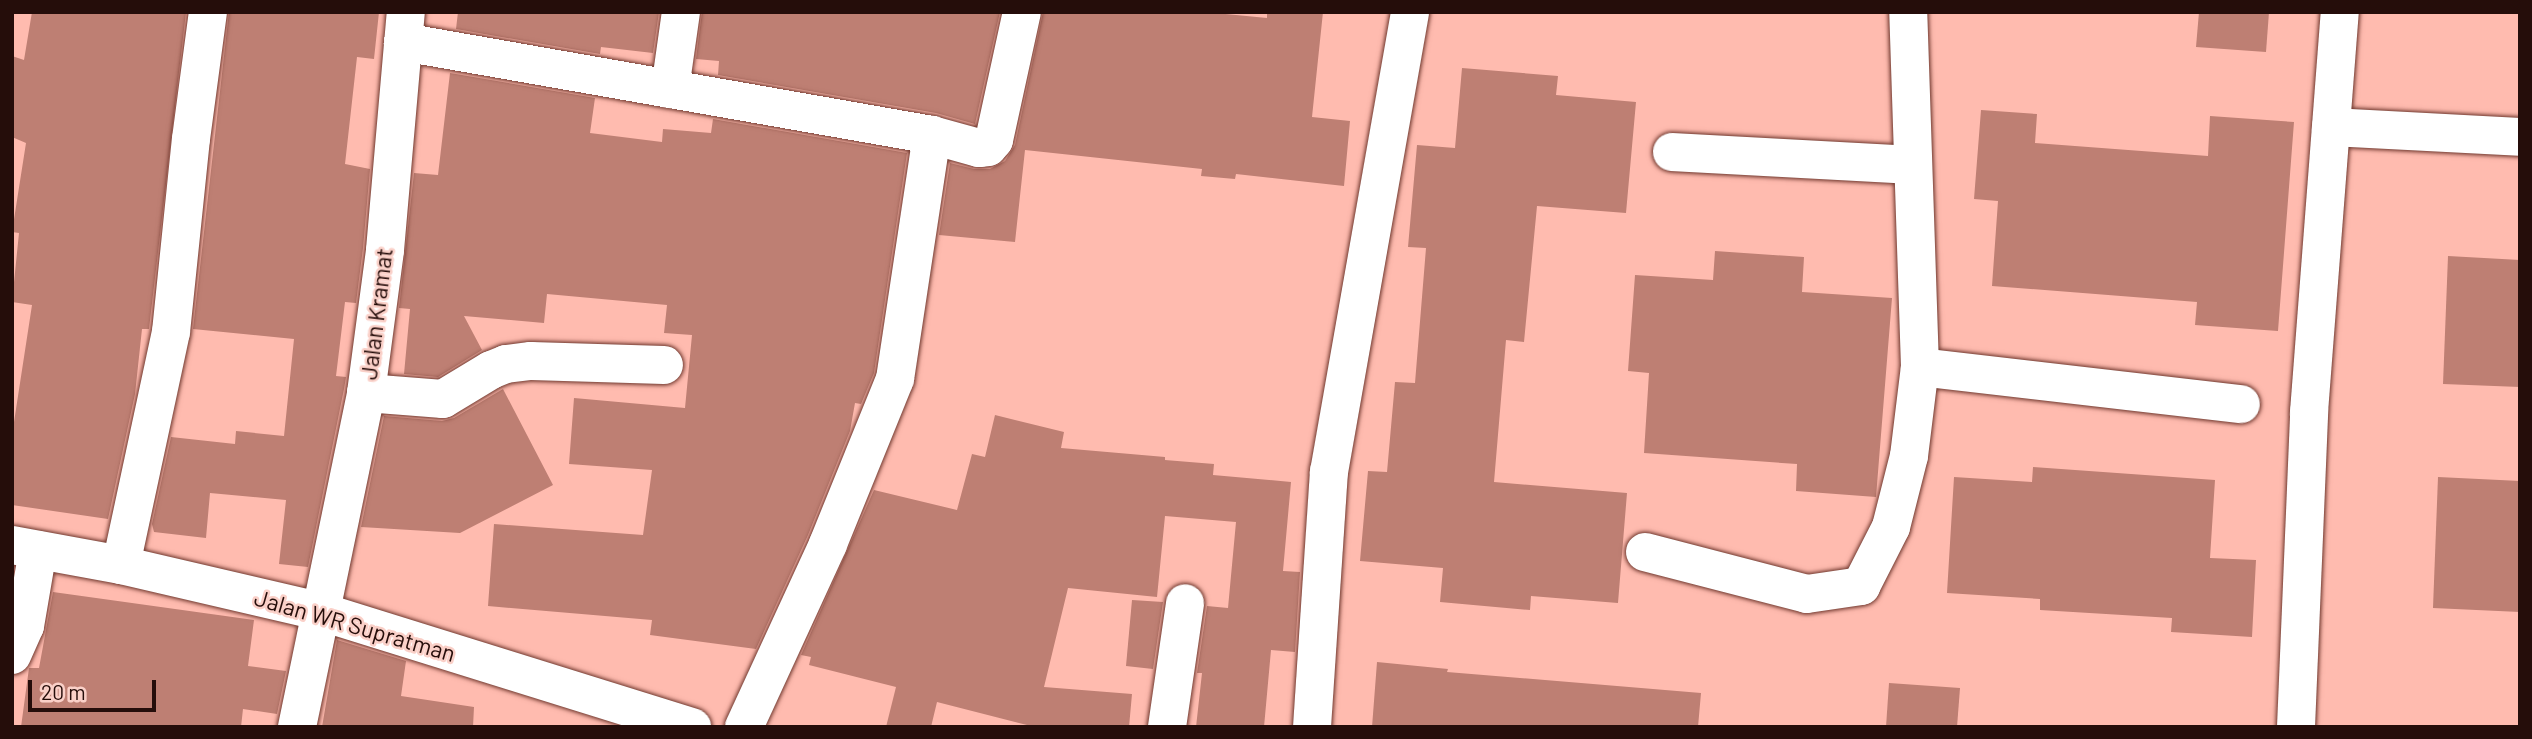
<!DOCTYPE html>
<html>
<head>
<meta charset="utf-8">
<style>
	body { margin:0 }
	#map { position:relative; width:2532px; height:739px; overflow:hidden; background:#ffbbaf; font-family:Barlow,sans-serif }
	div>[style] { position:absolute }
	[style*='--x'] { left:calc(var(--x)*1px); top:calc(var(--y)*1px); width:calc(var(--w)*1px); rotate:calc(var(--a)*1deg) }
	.building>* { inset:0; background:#be7f73 }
	.roads { filter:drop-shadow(0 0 2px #70382e) drop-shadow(0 0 2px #70382e) }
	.minor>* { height:38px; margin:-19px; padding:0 19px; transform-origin:19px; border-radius:19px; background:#fff }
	span { translate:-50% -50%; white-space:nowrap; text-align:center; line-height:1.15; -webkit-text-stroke:5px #fad0c8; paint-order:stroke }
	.street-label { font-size:23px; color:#250d0a }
	.frame { position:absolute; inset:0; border:14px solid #250d0a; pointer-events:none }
	.scale { position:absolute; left:28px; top:680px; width:128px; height:32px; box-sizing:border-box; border:4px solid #250d0a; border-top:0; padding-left:9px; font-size:21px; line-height:24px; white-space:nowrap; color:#250d0a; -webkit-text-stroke:5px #fad0c8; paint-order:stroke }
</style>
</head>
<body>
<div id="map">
	<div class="building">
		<i style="clip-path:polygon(32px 12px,186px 12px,149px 329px,142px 329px,135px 394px,108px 519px,12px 505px,12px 435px,32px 305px,12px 302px,19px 233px,12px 232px,26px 143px,12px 137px,12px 56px,24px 60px)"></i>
		<i style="clip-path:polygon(229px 12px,379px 12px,374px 59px,357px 57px,345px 164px,370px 169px,363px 248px,356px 303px,345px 302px,336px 376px,346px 377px,344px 389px,308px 567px,279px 564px,286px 500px,210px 493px,206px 538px,154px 532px,152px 524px,171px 437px,235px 444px,236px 431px,284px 436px,294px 339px,193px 329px)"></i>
		<i style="clip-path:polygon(458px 12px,659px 12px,653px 53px,601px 47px,600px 54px,456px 29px)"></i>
		<i style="clip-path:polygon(702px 12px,1000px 12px,975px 124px,936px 113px,718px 75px,719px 61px,696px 59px)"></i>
		<i style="clip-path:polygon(1043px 12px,1205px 12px,1267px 18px,1267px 12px,1323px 12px,1312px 117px,1350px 121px,1344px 186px,1236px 174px,1235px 179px,1201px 176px,1202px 169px,1025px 150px,1015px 242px,939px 235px,950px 163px,974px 169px,990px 169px,1005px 161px,1015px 145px)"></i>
		<i style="clip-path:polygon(2199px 12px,2269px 12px,2266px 52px,2196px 47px)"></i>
		<i style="clip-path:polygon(1462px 68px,1558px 76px,1556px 95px,1636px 102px,1626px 213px,1537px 206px,1524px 342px,1506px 340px,1494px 482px,1627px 493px,1618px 603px,1531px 596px,1530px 610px,1440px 602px,1443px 568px,1360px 561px,1368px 471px,1387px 472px,1395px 382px,1415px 383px,1426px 248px,1408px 247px,1417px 145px,1455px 148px)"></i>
		<i style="clip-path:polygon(450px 73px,595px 98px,590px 133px,662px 142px,663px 129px,711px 133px,713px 119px,907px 153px,874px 373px,861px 404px,855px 403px,850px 431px,808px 535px,756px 649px,650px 635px,652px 620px,488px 606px,494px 524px,643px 535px,652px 470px,569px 464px,574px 398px,685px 408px,692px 335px,664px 333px,667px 305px,547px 294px,544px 323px,464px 316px,482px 350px,438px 377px,404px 374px,410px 309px,399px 308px,414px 173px,438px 175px)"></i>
		<i style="clip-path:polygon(1981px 110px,2037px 114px,2035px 143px,2208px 156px,2210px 116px,2294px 122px,2278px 331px,2195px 325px,2197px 302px,1992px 286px,1998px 201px,1974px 199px)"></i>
		<i style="clip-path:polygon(1715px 251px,1804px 257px,1802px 292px,1892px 298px,1876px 497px,1796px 491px,1797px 464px,1644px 453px,1649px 373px,1628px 371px,1635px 275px,1713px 280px)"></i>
		<i style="clip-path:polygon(2448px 256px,2520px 260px,2520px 387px,2443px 384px)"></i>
		<i style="clip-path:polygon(503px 389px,553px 485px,460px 533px,361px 527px,384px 416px,442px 421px,454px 418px)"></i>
		<i style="clip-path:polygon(995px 415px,1064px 432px,1061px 448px,1165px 457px,1165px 460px,1214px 464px,1213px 475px,1291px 482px,1283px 571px,1300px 572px,1295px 652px,1271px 650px,1264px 727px,1196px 727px,1202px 673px,1197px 673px,1207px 606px,1228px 608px,1236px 522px,1165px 516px,1157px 597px,1068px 588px,1044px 687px,1132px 694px,1129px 727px,1035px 727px,937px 702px,931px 727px,886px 727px,896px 687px,809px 665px,811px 657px,801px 655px,874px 490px,957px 510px,972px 454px,985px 457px)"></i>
		<i style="clip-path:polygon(2033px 467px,2215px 480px,2210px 558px,2256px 560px,2252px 637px,2171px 632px,2172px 618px,2040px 610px,2040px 599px,1947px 593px,1954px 477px,2032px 482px)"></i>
		<i style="clip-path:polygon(2438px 477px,2520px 481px,2520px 612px,2433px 608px)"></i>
		<i style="clip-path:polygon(53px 592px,254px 620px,248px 666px,286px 671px,277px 714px,243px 709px,241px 727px,21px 727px,29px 668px,39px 668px)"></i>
		<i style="clip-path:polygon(1132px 600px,1163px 602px,1153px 669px,1126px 666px)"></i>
		<i style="clip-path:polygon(337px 640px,406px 661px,401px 696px,474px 707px,473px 727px,322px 727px)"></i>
		<i style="clip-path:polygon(1377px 662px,1448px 669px,1447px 672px,1701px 693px,1698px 727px,1372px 727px)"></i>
		<i style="clip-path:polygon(1889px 683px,1960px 688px,1957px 727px,1886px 727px)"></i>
	</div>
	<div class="roads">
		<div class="minor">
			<i style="--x:403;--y:42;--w:537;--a:9.97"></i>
			<i style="--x:932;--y:135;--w:49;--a:15.5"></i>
			<i style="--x:979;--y:148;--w:9;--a:-6"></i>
			<i style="--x:988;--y:147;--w:9;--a:-49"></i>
			<i style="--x:994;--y:140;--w:131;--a:-77.7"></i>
			<i style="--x:670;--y:89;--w:78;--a:-81.9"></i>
			<i style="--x:2331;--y:127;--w:189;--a:3"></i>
			<i style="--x:1672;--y:152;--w:241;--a:3.1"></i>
			<i style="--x:1920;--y:367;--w:323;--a:6.6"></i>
			<i style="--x:366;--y:393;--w:77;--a:4.5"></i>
			<i style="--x:443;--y:399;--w:56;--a:-31.1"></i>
			<i style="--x:491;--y:370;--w:16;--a:-22"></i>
			<i style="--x:506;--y:364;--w:25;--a:-7"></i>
			<i style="--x:531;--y:361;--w:133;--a:1.7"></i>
			<i style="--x:12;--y:545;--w:111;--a:10.4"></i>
			<i style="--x:121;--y:565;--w:203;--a:13.1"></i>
			<i style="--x:319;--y:611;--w:391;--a:17.3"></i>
			<i style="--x:1645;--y:552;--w:167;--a:14.5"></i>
			<i style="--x:1807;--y:594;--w:55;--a:-8.4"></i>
			<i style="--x:1861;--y:586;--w:66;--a:-63"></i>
			<i style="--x:1891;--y:527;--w:73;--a:-75.8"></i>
			<i style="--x:1909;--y:456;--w:90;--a:-83"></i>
			<i style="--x:1920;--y:367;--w:355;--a:-91.9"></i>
			<i style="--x:121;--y:565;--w:238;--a:-77.9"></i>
			<i style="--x:171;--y:332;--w:194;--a:-84.1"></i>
			<i style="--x:191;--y:139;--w:128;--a:-82.4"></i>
			<i style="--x:12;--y:655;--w:32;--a:-66"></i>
			<i style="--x:25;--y:626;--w:77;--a:-80.3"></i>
			<i style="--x:297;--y:727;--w:341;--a:-78.3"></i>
			<i style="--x:366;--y:393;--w:144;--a:-82.4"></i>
			<i style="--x:385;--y:250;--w:239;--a:-85"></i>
			<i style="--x:744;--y:727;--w:201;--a:-65.3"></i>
			<i style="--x:828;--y:544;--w:178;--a:-67.9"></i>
			<i style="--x:895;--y:379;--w:247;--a:-81.4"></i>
			<i style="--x:1167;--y:727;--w:125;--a:-81.7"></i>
			<i style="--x:1312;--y:727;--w:256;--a:-86.2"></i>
			<i style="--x:1329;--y:472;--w:467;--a:-80"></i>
			<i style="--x:2296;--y:727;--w:315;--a:-87.6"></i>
			<i style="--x:2309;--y:412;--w:401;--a:-85.6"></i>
		</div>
	</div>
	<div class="street-label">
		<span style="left:376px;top:314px;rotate:-83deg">Jalan Kramat</span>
		<span style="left:355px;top:625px;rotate:16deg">Jalan WR Supratman</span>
	</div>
	<div class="frame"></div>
	<div class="scale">20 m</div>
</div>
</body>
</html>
